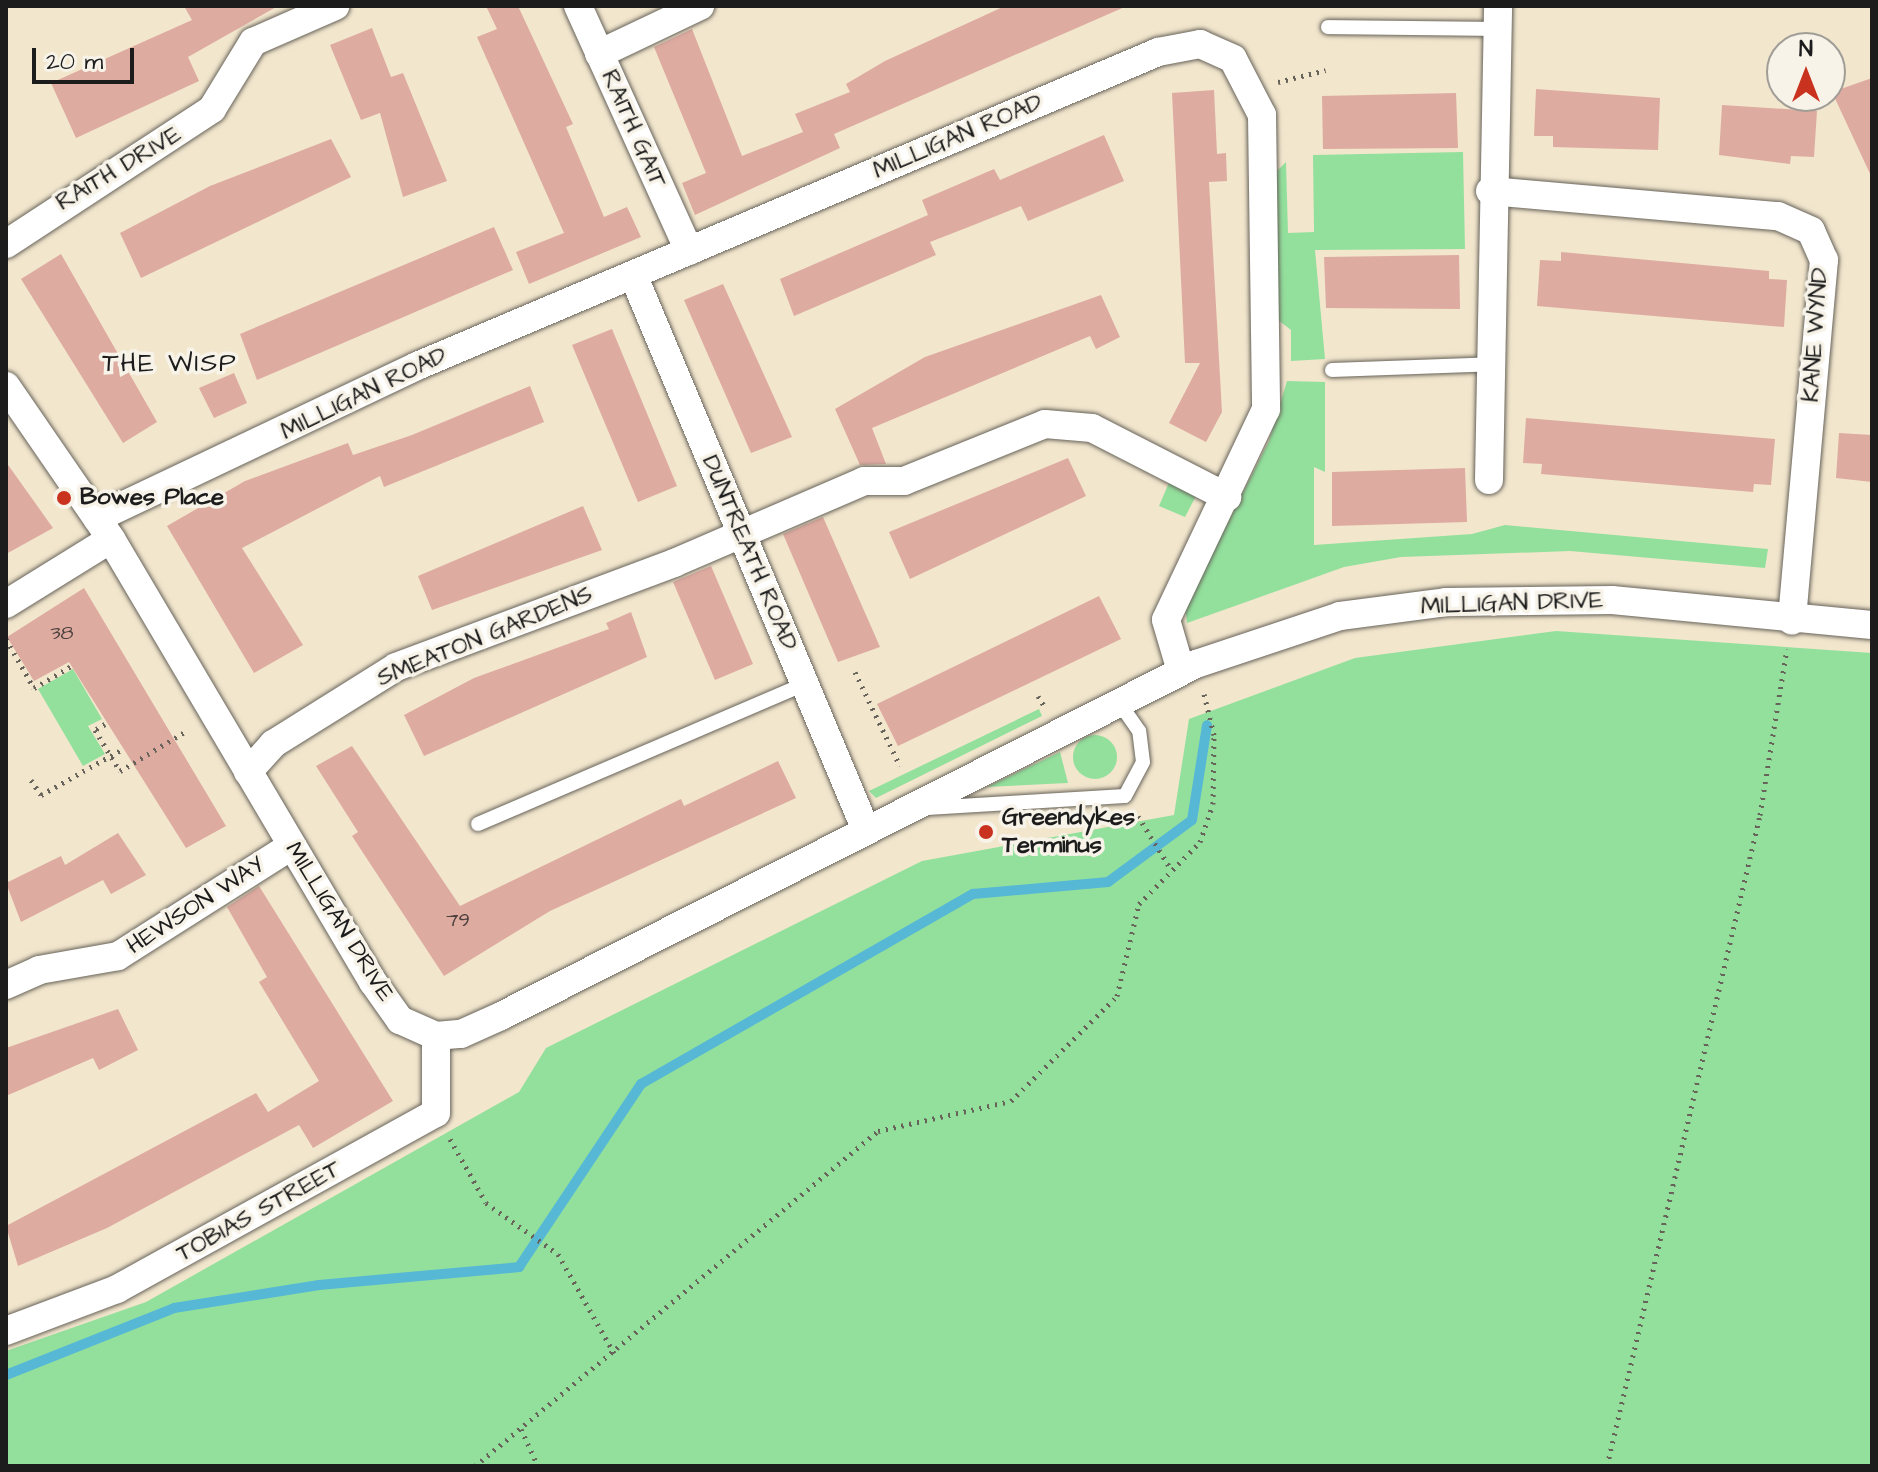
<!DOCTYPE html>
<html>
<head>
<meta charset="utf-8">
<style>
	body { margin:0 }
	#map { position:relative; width:1878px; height:1472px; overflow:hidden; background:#f2e6cd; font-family:"Architects Daughter",sans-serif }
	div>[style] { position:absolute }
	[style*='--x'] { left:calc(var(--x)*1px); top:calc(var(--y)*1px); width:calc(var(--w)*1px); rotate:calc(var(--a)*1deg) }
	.green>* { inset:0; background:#93e09d }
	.round { border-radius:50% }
	.stream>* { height:10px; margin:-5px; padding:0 5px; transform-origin:5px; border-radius:5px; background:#56b8d4 }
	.building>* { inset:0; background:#deaba1 }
	.path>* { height:5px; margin-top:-2.5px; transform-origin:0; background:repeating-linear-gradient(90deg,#67635a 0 2px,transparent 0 8px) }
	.roads { filter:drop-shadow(0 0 2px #67635a) drop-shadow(0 0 2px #67635a) }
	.service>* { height:14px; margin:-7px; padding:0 7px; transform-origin:7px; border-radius:7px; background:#fff }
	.minor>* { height:28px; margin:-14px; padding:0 14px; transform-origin:14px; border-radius:14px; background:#fff }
	.dots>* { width:22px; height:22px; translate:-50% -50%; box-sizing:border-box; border:4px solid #f7f3e8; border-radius:50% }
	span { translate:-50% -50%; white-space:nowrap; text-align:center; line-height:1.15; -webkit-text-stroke:7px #f7f3e8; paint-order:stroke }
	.number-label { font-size:20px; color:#4c403d }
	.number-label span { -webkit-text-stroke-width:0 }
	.street-label { font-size:24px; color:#1c1c1c }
	.poi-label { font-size:24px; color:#1c1c1c; font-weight:700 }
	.left { translate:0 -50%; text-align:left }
	.neighbourhood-label { font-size:26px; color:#1c1c1c; letter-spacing:2px }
	.frame { position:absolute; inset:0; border:8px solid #1c1c1c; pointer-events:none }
	.north { position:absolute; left:1766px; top:32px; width:80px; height:80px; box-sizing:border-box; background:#f7f3e8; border:2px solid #9f9d96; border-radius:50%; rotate:0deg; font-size:22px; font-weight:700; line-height:32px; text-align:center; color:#1c1c1c }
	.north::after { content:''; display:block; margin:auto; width:28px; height:36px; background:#c8321e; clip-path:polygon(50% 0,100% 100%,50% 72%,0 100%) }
	.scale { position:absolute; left:32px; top:48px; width:102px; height:36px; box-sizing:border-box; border:4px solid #1c1c1c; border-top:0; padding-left:10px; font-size:24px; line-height:28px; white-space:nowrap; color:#1c1c1c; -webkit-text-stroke:6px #f7f3e8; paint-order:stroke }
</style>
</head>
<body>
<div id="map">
	<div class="green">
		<i style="clip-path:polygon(1463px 152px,1465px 249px,1315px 250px,1325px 359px,1291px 361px,1291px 330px,1273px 316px,1271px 177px,1286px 162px,1288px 233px,1314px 232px,1313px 155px)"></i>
		<i style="clip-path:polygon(1287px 381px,1325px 382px,1325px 472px,1314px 467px,1314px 545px,1472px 534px,1505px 525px,1768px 549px,1765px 568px,1570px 551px,1401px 557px,1344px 567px,1187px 623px,1185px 607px,1269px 441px)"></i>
		<i style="clip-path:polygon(1171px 478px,1196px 496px,1185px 517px,1159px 506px)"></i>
		<i style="clip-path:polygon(1556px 631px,1872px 653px,1872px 1466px,6px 1466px,6px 1351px,146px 1302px,519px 1092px,546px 1048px,922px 861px,1174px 815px,1189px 719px,1355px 658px)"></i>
		<i style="clip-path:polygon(73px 669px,102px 719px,88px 726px,105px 754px,83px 766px,38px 689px)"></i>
		<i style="clip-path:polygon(1039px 709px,1042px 716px,876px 798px,869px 791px)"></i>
		<i class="round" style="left:1073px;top:735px;width:44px;height:44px"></i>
		<i style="clip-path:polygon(1060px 752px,1068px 783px,987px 787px)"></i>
	</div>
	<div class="stream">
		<i style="--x:6;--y:1375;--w:181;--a:-21.7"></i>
		<i style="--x:174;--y:1308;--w:147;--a:-9"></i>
		<i style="--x:319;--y:1285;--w:201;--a:-5.1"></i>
		<i style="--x:519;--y:1267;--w:220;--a:-56.3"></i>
		<i style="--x:641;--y:1084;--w:383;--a:-29.8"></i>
		<i style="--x:973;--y:894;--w:136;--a:-5.1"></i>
		<i style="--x:1108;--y:882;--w:104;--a:-36.4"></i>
		<i style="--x:1192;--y:820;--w:96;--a:-81"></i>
	</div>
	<div class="building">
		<i style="clip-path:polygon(184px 6px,278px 6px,188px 57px,199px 81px,76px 138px,51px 83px,192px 20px)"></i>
		<i style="clip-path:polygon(486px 6px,518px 6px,573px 124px,566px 127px,604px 217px,627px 207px,641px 237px,529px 284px,516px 252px,564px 233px,477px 37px,497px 29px)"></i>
		<i style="clip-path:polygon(1005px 6px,1127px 6px,834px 134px,840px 148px,695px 215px,682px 183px,706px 173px,654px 47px,692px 29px,742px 156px,803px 132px,795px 114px,850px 92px,846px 84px,885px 61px)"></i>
		<i style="clip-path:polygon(372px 28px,391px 77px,403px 73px,447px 181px,403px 197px,380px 113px,361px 120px,330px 45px)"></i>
		<i style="clip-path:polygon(1872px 78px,1872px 178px,1832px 92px)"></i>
		<i style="clip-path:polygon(1536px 89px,1660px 98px,1658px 150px,1553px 147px,1553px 136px,1534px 136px)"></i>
		<i style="clip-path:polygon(1214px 90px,1217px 154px,1226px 153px,1227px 181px,1209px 182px,1222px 412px,1206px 442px,1169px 423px,1200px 363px,1185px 363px,1172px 93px)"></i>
		<i style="clip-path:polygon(1456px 93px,1458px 148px,1323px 149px,1322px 96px)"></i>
		<i style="clip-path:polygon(1722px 105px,1817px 111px,1814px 157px,1791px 156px,1790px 164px,1719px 155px)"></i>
		<i style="clip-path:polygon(1104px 135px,1124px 181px,1028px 221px,1021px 206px,966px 228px,930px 242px,936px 255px,794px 316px,780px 279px,928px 215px,922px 200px,994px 169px,1000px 180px)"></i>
		<i style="clip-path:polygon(331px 139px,351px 177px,141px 278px,120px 233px,210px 186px)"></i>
		<i style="clip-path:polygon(494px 227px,513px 270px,257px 380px,240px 334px)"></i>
		<i style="clip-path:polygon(1561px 252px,1769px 271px,1769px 279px,1787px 280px,1784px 327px,1537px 306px,1540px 260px,1561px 261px)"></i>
		<i style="clip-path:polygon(61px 254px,157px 422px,123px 443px,21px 279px)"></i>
		<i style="clip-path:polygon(1459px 255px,1460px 309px,1326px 308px,1324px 257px)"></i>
		<i style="clip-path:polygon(723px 284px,792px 437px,751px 453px,684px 300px)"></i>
		<i style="clip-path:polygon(1101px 295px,1120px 337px,1096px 349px,1090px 336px,872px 428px,886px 464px,860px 465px,835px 409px,925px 357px)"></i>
		<i style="clip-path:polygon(612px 329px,677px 486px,638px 502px,572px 345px)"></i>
		<i style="clip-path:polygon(234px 373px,247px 403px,214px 418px,199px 388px)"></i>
		<i style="clip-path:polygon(530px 386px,544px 422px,384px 487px,380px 476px,242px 548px,303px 645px,254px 673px,167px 526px,245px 481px,348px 443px,353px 455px,412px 435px)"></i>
		<i style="clip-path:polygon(1526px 418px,1775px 439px,1771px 485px,1754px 484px,1753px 492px,1541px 474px,1542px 464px,1523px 463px)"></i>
		<i style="clip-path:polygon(1839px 433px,1872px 435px,1872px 482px,1836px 478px)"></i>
		<i style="clip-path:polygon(1068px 458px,1086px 496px,910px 579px,889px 532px)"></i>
		<i style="clip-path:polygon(6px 462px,53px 528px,6px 554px)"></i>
		<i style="clip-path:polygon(1465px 468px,1467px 522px,1332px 526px,1332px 472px)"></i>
		<i style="clip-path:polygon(583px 506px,602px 550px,432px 610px,418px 576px)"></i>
		<i style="clip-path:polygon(823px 517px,880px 647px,838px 662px,783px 534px)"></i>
		<i style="clip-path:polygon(711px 566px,753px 664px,715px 680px,673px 582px)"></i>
		<i style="clip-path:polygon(84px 588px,226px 826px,186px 848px,69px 662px,34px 681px,7px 637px)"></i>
		<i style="clip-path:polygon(1099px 596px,1121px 639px,898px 746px,877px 704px)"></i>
		<i style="clip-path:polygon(631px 612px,647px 657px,424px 756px,404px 715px,474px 678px,609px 629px,606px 623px)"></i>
		<i style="clip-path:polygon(352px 746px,460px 906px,681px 799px,684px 806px,778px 761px,796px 798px,550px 911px,444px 976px,352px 836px,358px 832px,316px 766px)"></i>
		<i style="clip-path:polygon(118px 833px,146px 875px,111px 894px,103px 880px,21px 922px,6px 883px,61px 856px,65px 865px)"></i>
		<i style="clip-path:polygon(259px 886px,393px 1101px,313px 1148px,299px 1125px,107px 1228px,18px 1266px,6px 1226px,256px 1093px,268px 1112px,319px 1081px,259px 982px,267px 977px,227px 907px)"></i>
		<i style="clip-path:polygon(118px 1009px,138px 1050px,99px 1070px,93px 1058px,6px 1096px,6px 1048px)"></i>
	</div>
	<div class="path">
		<i style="--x:1278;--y:82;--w:49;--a:-14"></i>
		<i style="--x:6;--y:639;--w:56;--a:60.3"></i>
		<i style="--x:34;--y:688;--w:43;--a:-30.7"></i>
		<i style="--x:855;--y:672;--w:104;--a:64.4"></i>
		<i style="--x:1038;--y:696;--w:15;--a:58"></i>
		<i style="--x:105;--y:724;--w:12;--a:149"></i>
		<i style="--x:95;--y:730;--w:48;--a:58.6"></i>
		<i style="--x:120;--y:771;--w:79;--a:-31.1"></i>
		<i style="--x:31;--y:780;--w:18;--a:56"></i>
		<i style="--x:41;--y:795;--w:92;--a:-29.4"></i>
		<i style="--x:1138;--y:816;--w:59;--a:58.2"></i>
		<i style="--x:450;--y:1139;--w:73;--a:60.6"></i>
		<i style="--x:486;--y:1203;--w:88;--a:35.3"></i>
		<i style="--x:558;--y:1254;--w:114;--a:60.5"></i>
		<i style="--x:521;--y:1429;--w:41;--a:65.3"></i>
		<i style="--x:475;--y:1466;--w:524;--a:-39.74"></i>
		<i style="--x:878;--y:1131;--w:136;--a:-12.7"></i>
		<i style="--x:1011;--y:1101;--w:149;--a:-44.7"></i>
		<i style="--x:1117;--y:996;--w:95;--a:-76.6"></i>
		<i style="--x:1139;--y:904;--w:87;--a:-45.5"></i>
		<i style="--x:1200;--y:842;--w:40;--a:-71.1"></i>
		<i style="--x:1213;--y:804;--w:69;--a:-89.2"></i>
		<i style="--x:1214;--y:735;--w:42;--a:-103.7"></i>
		<i style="--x:1607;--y:1466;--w:669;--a:-76.77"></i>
		<i style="--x:1760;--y:815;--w:168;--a:-80.8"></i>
	</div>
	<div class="roads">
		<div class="service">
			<i style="--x:1328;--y:27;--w:166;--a:0.7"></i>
			<i style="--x:1332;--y:370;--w:160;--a:-2.1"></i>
			<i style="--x:927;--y:808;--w:198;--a:-3.5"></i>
			<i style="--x:1125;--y:796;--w:38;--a:-62"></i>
			<i style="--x:1143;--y:762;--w:31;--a:-97"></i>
			<i style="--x:1139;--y:731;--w:35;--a:-125"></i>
			<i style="--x:478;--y:824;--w:356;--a:-23.2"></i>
		</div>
		<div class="minor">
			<i style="--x:578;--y:6;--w:269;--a:65.6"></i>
			<i style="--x:599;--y:54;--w:112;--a:-25.4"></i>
			<i style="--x:1490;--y:191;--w:289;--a:5"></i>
			<i style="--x:1778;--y:216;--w:36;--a:24"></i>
			<i style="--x:1811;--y:231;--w:32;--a:66"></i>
			<i style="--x:1824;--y:260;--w:362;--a:95.1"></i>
			<i style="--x:6;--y:244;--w:246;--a:-33.2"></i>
			<i style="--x:212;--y:109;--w:79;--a:-58.5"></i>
			<i style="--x:253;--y:42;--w:90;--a:-23.7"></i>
			<i style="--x:634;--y:277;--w:597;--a:67.25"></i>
			<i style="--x:6;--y:386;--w:186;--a:55.5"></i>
			<i style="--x:111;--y:539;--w:515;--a:59.4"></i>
			<i style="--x:373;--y:982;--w:47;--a:54.6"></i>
			<i style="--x:400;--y:1020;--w:39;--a:24"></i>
			<i style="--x:436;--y:1036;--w:25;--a:-5"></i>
			<i style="--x:461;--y:1034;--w:44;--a:-24.2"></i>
			<i style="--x:501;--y:1016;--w:779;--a:-26.86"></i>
			<i style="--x:1196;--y:664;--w:152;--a:-18.4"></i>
			<i style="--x:1340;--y:616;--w:107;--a:-7.5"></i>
			<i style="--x:1446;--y:602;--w:166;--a:-0.7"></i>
			<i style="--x:1612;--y:600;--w:261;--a:5.5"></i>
			<i style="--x:1489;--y:480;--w:474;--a:-88.9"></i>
			<i style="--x:97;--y:518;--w:354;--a:-25.4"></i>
			<i style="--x:417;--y:366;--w:805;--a:-22.96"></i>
			<i style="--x:1158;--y:52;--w:43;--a:-10.8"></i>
			<i style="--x:1200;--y:44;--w:36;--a:24"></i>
			<i style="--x:1233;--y:59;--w:63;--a:62.6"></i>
			<i style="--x:1262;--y:115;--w:294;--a:89.2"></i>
			<i style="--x:1266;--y:409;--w:233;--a:115.4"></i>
			<i style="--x:1166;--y:620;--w:53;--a:73.6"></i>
			<i style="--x:6;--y:604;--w:123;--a:-31.8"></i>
			<i style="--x:248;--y:772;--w:38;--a:-48"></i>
			<i style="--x:273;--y:744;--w:145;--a:-32"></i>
			<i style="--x:396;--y:667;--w:297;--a:-20.5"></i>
			<i style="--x:674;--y:563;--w:207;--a:-23.3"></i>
			<i style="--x:864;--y:481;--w:40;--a:0"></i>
			<i style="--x:904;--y:481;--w:152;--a:-22"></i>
			<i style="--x:1045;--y:424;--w:47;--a:4.9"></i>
			<i style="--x:1092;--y:428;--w:152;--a:27.1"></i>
			<i style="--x:6;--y:985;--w:36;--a:-24"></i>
			<i style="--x:39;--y:970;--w:80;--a:-10"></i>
			<i style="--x:118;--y:956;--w:205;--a:-32.4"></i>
			<i style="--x:6;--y:1331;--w:119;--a:-20.7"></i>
			<i style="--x:117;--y:1289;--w:364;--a:-28.9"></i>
			<i style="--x:436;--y:1113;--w:77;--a:-90"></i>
		</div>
	</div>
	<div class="dots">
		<i style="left:64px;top:498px;background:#c8321e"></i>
		<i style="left:986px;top:832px;background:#c8321e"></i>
	</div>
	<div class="number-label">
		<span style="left:62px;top:633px">38</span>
		<span style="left:458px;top:920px">79</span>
	</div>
	<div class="street-label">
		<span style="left:633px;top:129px;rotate:66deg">RAITH GAIT</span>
		<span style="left:958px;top:137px;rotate:-23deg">MILLIGAN ROAD</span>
		<span style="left:119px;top:169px;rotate:-31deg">RAITH DRIVE</span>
		<span style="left:1816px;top:335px;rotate:-86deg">KANE WYND</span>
		<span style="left:364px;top:394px;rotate:-26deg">MILLIGAN ROAD</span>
		<span style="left:749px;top:553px;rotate:67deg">DUNTREATH ROAD</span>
		<span style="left:1512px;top:604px;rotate:-2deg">MILLIGAN DRIVE</span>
		<span style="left:485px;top:637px;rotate:-22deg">SMEATON GARDENS</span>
		<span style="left:196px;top:906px;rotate:-33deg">HEWSON WAY</span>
		<span style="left:339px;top:922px;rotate:58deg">MILLIGAN DRIVE</span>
		<span style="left:259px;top:1212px;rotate:-29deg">TOBIAS STREET</span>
	</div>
	<div class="poi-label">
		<span class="left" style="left:80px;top:498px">Bowes Place</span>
		<span class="left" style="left:1002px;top:832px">Greendykes<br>Terminus</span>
	</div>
	<div class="neighbourhood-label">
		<span style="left:170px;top:364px">THE WISP</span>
	</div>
	<div class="frame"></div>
	<div class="north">N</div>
	<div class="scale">20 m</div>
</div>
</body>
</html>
